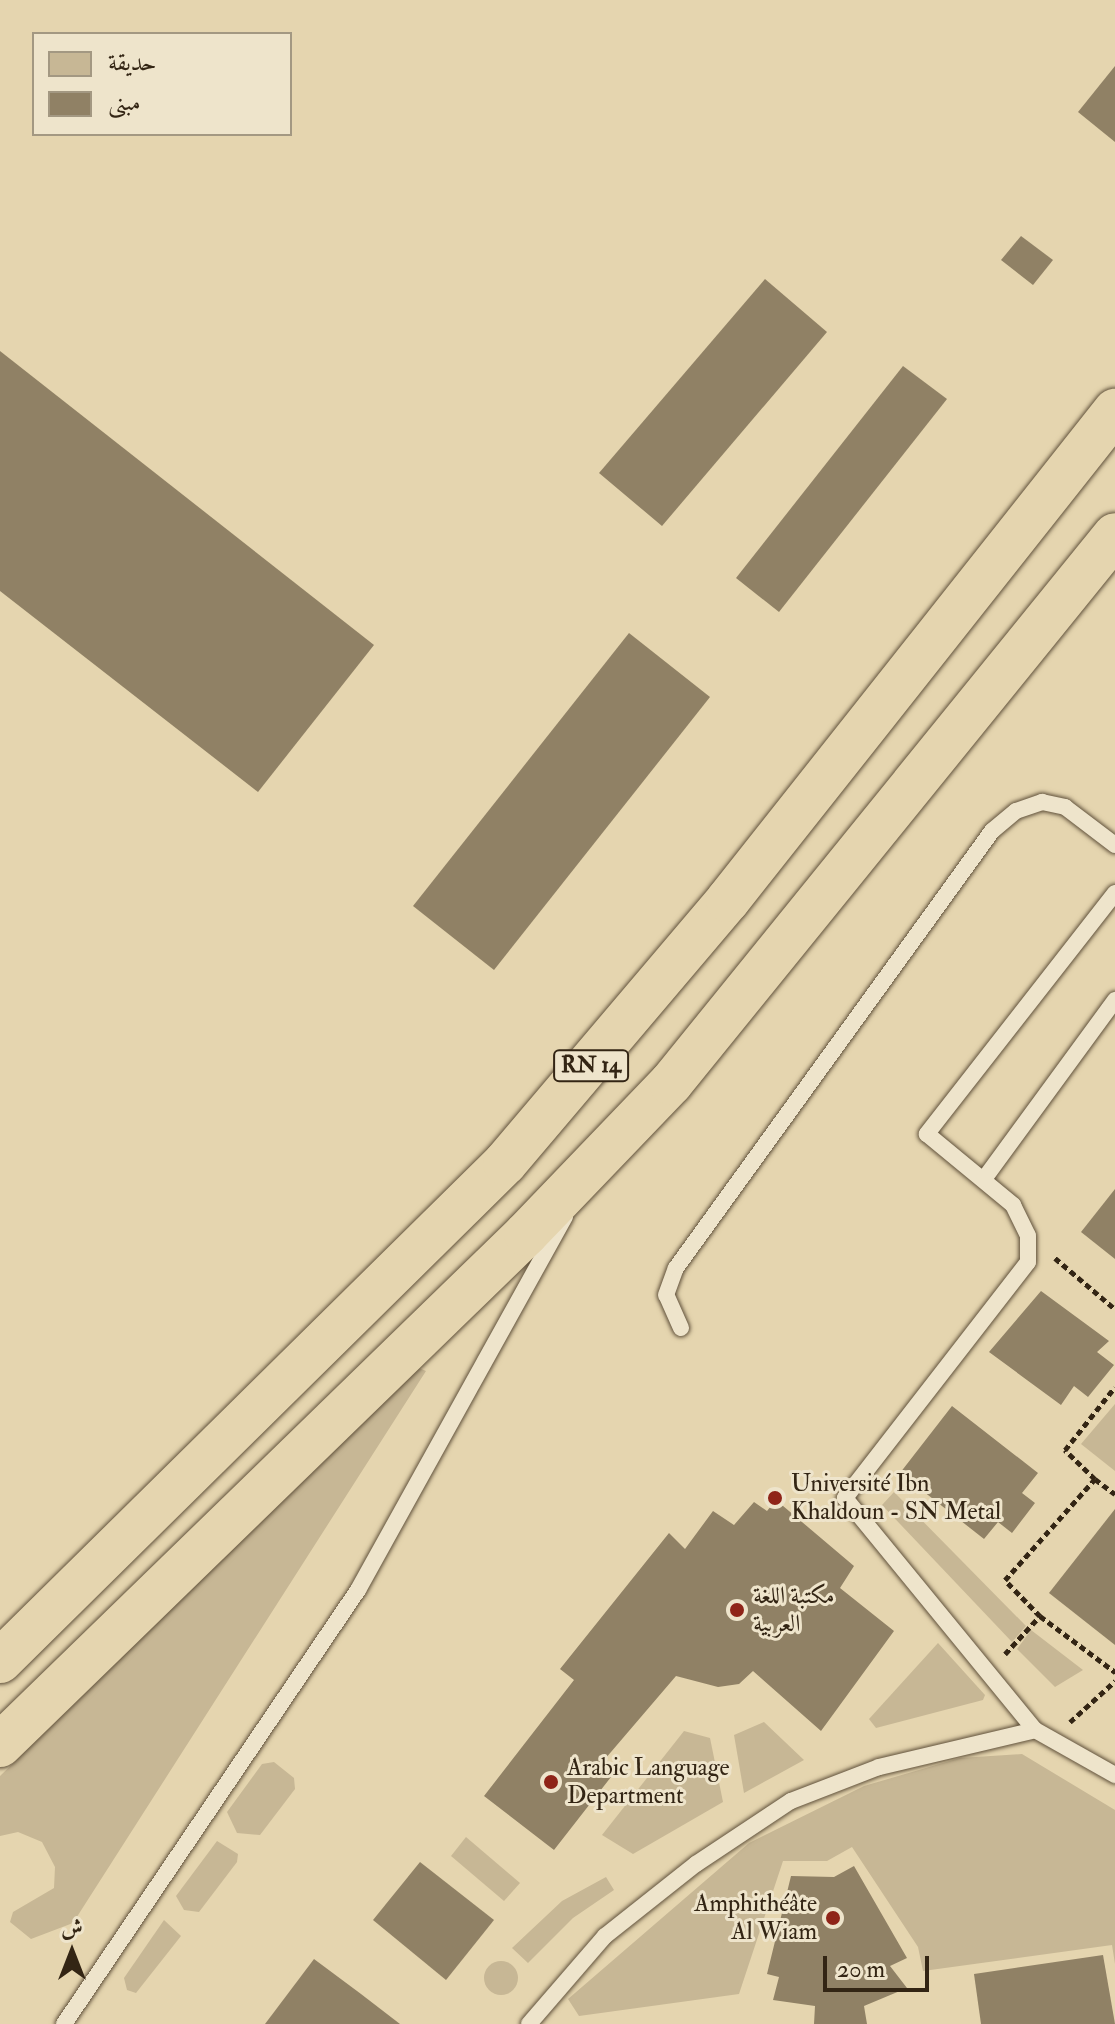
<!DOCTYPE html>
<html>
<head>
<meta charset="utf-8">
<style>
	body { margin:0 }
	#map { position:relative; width:1115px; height:2024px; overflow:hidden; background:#e5d5af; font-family:"IM FELL Double Pica",Amiri,serif }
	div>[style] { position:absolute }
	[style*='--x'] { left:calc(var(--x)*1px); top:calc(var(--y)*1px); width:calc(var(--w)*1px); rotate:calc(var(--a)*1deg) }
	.green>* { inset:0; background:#c7b795 }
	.round { border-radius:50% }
	.building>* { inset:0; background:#908165 }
	.path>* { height:5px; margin-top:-2.5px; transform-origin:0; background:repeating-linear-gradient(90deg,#332514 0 6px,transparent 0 10px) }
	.roads { filter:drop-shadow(0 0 2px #60513b) drop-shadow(0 0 2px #60513b) }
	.lane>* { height:16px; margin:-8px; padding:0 8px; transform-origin:8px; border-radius:8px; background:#eee4cb }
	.highway>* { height:44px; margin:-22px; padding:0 22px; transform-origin:22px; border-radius:22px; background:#e5d5af }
	.dots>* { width:22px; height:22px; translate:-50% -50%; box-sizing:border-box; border:4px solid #eee4cb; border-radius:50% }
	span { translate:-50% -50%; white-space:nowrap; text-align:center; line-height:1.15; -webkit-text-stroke:6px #eee4cb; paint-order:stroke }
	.shield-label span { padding:2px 6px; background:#eee4cb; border:2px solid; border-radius:6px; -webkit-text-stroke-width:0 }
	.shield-label { font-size:22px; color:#332514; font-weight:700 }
	.poi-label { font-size:24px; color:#332514 }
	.left { translate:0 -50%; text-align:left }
	.right { translate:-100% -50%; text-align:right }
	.legend { position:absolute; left:32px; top:32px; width:260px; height:104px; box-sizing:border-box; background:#eee4cb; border:2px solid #a39882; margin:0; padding:10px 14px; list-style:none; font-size:24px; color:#332514 }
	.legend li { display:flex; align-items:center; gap:16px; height:40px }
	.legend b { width:40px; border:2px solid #a39882 }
	.north { position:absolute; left:32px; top:1912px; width:80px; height:80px; -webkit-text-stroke:6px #eee4cb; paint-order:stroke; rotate:0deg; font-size:22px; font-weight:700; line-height:32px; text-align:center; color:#332514 }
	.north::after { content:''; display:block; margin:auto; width:28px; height:36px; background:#332514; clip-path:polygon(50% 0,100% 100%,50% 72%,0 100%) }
	.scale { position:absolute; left:823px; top:1956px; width:106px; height:36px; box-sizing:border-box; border:4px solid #332514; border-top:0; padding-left:10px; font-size:24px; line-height:28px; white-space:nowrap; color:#332514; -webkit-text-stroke:6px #eee4cb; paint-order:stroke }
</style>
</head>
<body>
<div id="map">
	<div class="green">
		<i style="clip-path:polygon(419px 1368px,426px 1371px,73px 1923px,31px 1939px,10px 1922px,13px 1912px,54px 1888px,55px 1867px,42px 1842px,18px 1832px,0 1836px,0 1776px)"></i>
		<i style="clip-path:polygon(1115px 1404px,1115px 1471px,1081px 1444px)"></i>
		<i style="clip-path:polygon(894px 1492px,1026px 1626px,1012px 1642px,882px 1505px)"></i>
		<i style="clip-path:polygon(1031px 1630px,1083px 1670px,1055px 1687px,1017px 1649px)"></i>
		<i style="clip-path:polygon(938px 1643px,985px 1695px,983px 1700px,876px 1728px,869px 1719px)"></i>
		<i style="clip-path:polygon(764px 1722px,804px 1760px,744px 1793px,734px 1735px)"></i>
		<i style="clip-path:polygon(684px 1731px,710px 1738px,723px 1802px,633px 1854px,602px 1835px)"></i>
		<i style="clip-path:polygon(1022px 1754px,1115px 1810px,1115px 1964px,1112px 1945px,923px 1971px,918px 1947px,852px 1847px,827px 1861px,783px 1861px,739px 1994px,579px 2016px,568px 1999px,749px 1843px,864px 1786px,960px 1758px)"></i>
		<i style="clip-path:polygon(274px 1762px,294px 1778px,295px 1789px,260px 1835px,237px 1833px,227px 1812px,262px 1764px)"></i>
		<i style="clip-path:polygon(466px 1837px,520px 1883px,504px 1901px,451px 1856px)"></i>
		<i style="clip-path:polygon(217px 1841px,238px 1854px,237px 1862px,199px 1912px,184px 1910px,176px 1896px)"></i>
		<i style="clip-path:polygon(606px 1877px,614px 1890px,573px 1918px,528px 1963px,512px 1948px,562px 1901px)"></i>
		<i style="clip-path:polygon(164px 1920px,181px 1936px,136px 1993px,127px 1990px,124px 1978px)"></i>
		<i class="round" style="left:484px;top:1961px;width:34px;height:34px"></i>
	</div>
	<div class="building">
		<i style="clip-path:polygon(1115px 66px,1115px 142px,1078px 112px)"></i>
		<i style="clip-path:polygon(1021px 236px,1053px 260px,1033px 285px,1001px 260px)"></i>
		<i style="clip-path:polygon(765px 279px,827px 332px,662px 526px,599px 473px)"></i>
		<i style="clip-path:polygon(0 351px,374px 645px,258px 792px,0 591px)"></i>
		<i style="clip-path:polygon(903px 366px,947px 399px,779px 612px,736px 578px)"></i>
		<i style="clip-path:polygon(629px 633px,710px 697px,494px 970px,413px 906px)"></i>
		<i style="clip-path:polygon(1115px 1189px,1115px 1259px,1081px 1232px)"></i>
		<i style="clip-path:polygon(1041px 1291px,1109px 1341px,1097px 1352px,1114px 1365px,1088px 1397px,1074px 1386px,1061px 1405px,989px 1352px)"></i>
		<i style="clip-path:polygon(952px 1406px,1038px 1473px,1022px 1493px,1035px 1503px,1012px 1533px,998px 1522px,984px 1539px,900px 1473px)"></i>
		<i style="clip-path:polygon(776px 1500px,854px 1566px,840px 1588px,894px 1631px,821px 1731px,753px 1671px,739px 1684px,718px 1687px,676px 1676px,605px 1759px,618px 1768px,554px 1850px,484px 1796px,574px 1680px,560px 1669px,669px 1533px,685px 1549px,713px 1511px,734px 1525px,754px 1502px,767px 1511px)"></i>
		<i style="clip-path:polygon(1115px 1509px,1115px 1645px,1049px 1593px)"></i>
		<i style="clip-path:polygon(420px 1862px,494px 1920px,446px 1980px,373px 1920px)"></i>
		<i style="clip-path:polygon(854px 1866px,907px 1958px,890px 1966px,907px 1988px,864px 2006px,867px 2024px,814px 2024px,815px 2006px,773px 2000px,779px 1977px,767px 1974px,791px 1876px,834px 1877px)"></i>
		<i style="clip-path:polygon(1103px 1955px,1115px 2024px,981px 2024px,974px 1974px)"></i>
		<i style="clip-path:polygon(314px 1959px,361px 1994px,400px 2024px,265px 2024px)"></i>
	</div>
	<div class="path">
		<i style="--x:1055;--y:1258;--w:79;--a:40.4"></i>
		<i style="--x:1095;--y:1479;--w:42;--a:-136"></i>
		<i style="--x:1065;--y:1450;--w:80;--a:-51.6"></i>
		<i style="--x:1040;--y:1616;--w:50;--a:-134.2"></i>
		<i style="--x:1005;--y:1580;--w:135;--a:-48.3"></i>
		<i style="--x:1095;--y:1479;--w:25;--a:37"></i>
		<i style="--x:1005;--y:1654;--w:52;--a:-47.4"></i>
		<i style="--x:1040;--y:1616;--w:94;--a:36.7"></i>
		<i style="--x:1070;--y:1722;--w:61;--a:-42.3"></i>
	</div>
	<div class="roads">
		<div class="lane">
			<i style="--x:1115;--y:893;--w:306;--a:128"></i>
			<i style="--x:927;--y:1134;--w:112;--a:39.5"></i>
			<i style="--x:1013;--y:1205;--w:34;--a:64"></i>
			<i style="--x:1028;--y:1236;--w:26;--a:90"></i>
			<i style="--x:1028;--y:1262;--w:299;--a:127.8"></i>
			<i style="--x:845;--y:1498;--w:300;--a:50.7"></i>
			<i style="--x:1035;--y:1730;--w:92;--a:29.4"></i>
			<i style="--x:984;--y:1179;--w:222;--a:-53.8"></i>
			<i style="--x:681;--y:1328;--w:36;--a:-114"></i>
			<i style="--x:666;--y:1295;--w:29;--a:-70"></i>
			<i style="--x:676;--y:1268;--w:539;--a:-54.13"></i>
			<i style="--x:992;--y:831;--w:31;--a:-40"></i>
			<i style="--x:1016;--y:811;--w:28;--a:-19"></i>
			<i style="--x:1042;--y:802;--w:24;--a:12"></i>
			<i style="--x:1065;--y:807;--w:63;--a:37.2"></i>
			<i style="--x:64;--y:2024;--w:524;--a:-55.89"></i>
			<i style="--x:358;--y:1590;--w:427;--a:-61"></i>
			<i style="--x:529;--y:2024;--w:116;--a:-49.2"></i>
			<i style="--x:605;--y:1936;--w:116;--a:-38.4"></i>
			<i style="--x:696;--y:1864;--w:114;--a:-33.6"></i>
			<i style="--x:791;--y:1801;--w:94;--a:-21.1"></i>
			<i style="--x:879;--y:1767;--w:160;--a:-13.3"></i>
		</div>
		<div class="highway">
			<i style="--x:0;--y:1661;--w:709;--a:-44.6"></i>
			<i style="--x:505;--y:1163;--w:345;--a:-49.7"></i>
			<i style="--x:728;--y:900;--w:624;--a:-51.64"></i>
			<i style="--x:0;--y:1745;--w:733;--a:-44.17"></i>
			<i style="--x:526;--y:1234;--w:209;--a:-46.2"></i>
			<i style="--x:671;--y:1083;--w:705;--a:-50.98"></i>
		</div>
	</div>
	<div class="dots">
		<i style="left:775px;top:1498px;background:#8f2418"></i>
		<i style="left:737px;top:1610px;background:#8f2418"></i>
		<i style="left:551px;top:1782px;background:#8f2418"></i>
		<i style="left:833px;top:1918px;background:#8f2418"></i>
	</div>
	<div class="shield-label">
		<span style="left:591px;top:1066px">RN 14</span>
	</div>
	<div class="poi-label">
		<span class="left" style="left:791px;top:1498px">Université Ibn<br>Khaldoun - SN Metal</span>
		<span class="left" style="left:753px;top:1610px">مكتبة اللغة<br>العربية</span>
		<span class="left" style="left:567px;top:1782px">Arabic Language<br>Department</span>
		<span class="right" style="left:817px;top:1918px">Amphithéâte<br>Al Wiam</span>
	</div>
	<ul class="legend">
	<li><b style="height:22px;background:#c7b795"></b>حديقة</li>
	<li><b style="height:22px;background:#908165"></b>مبنى</li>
	</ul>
	<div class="north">ش</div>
	<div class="scale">20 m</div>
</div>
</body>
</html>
